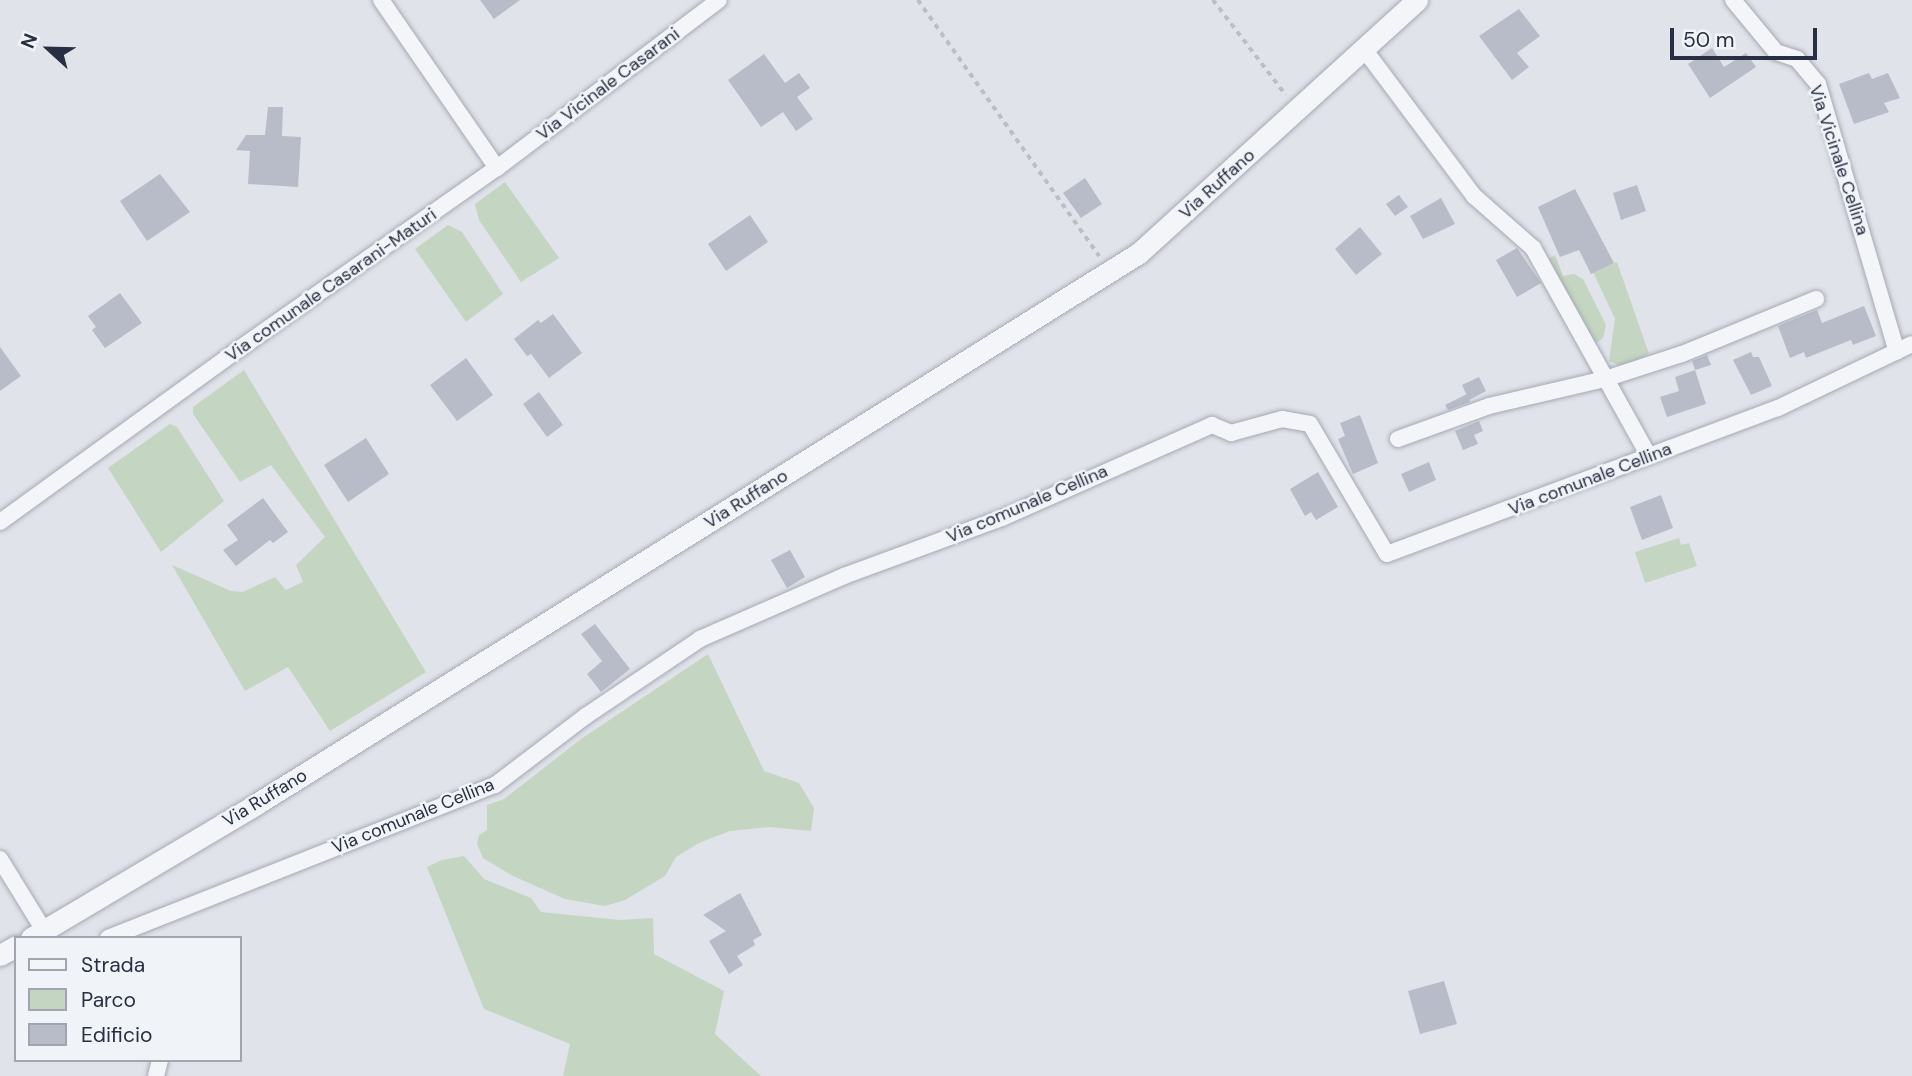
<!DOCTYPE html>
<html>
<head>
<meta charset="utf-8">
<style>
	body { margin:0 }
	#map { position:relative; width:1912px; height:1076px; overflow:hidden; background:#e0e3ea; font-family:"DM Sans",sans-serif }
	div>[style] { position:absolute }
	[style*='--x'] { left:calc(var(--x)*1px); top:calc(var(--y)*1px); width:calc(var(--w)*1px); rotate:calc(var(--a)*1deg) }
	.green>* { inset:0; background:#c4d5c1 }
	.building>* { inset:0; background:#b7bcc8 }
	.path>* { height:3.5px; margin-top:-1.75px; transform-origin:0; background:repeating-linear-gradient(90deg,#bbbec5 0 5px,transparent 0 10px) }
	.roads { filter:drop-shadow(0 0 2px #a5a9b5) drop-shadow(0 0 2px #a5a9b5) }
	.minor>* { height:16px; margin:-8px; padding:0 8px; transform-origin:8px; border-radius:8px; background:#f4f5f8 }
	.tertiary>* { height:21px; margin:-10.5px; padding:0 10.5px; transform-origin:10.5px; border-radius:10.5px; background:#f4f5f8 }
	span { translate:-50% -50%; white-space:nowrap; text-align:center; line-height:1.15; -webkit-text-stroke:5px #f0f3f7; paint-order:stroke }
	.street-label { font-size:18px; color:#282f43 }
	.legend { position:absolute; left:14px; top:936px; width:228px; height:126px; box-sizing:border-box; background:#f0f3f7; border:2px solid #a0a5af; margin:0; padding:9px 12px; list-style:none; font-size:21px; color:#282f43 }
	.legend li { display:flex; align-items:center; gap:14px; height:35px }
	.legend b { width:35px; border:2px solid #a0a5af }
	.north { position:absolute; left:14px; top:14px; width:70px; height:70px; -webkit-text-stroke:5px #f0f3f7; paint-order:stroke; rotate:292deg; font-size:19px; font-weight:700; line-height:28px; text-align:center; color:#282f43 }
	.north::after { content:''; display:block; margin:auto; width:24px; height:32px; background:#282f43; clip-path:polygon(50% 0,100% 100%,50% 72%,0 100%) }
	.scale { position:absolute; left:1670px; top:28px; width:147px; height:32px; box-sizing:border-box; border:4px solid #282f43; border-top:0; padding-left:9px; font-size:21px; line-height:24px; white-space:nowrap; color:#282f43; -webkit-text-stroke:5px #f0f3f7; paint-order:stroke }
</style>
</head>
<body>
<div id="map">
	<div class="green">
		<i style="clip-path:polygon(505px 182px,559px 258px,521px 282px,479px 220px,475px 204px)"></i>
		<i style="clip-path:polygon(448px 225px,462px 232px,503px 294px,466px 322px,415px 249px)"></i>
		<i style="clip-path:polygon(1555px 255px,1563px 276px,1574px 274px,1583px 279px,1606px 325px,1603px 338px,1591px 347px,1547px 260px)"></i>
		<i style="clip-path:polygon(1617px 262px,1649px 354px,1623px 367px,1609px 361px,1615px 319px,1593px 272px)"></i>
		<i style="clip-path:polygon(244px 370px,426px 672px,330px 731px,288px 667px,245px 691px,172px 565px,231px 591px,243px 592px,275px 577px,286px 590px,303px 582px,296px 565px,325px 537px,271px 465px,240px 482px,193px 414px,193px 407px)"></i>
		<i style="clip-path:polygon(170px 424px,177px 427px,224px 501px,161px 552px,108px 468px)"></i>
		<i style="clip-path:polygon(1679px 538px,1681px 545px,1689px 543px,1697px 566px,1645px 583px,1635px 552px)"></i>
		<i style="clip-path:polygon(708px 654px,764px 771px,799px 783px,814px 808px,811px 831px,769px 827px,730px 831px,699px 843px,676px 857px,665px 876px,625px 900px,605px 906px,565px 899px,513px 876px,483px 858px,477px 844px,479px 835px,487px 830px,487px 805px,504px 799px,581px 739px)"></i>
		<i style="clip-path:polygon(464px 856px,484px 879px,531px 898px,541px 912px,620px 920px,653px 918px,654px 954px,724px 991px,715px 1034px,761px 1076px,563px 1076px,570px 1044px,484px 1009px,427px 867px,442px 860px)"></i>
	</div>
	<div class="building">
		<i style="clip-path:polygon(480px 0,520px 0,494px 19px)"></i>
		<i style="clip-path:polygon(1519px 9px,1540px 36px,1517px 53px,1529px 67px,1512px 80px,1479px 36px)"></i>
		<i style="clip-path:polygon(1712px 48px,1724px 67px,1746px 53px,1756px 67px,1710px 98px,1688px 64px)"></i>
		<i style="clip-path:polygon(764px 54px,785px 83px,799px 73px,810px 88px,797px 97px,813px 119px,796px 131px,783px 112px,761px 127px,728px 80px)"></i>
		<i style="clip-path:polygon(1869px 73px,1872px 79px,1888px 73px,1900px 98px,1884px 103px,1889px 112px,1854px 124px,1839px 84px)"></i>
		<i style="clip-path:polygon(268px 107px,283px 107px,282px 136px,301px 137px,298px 187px,248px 184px,250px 151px,236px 150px,246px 135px,265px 135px)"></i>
		<i style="clip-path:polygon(160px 174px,190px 212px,147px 241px,120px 201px)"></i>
		<i style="clip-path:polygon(1085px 178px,1102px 204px,1081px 218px,1063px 193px)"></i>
		<i style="clip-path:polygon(1637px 185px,1646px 211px,1621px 220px,1613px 193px)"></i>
		<i style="clip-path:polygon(1575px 189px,1614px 263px,1591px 274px,1579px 250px,1560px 257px,1538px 207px)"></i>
		<i style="clip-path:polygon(1399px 195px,1408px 207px,1395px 216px,1386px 204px)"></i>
		<i style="clip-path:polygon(1441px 198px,1455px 224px,1423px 239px,1410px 216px)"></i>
		<i style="clip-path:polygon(750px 215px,768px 242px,726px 271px,708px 244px)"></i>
		<i style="clip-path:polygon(1360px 227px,1382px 254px,1356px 275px,1335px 249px)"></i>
		<i style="clip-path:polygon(1517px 248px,1541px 283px,1517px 297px,1496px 260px)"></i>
		<i style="clip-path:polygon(120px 293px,142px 323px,105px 348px,92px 330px,96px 327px,88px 316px)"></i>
		<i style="clip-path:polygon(1864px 306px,1876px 336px,1853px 345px,1851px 340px,1806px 358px,1804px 352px,1790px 358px,1778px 326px,1817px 310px,1822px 323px)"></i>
		<i style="clip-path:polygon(553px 314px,582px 353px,549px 378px,531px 354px,527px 356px,514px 339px,538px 320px,541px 323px)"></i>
		<i style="clip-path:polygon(0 347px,21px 376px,0 391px)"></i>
		<i style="clip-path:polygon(1751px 352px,1753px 357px,1759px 357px,1772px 386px,1751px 395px,1733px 360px)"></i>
		<i style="clip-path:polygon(1707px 355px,1711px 365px,1695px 370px,1692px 361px)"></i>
		<i style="clip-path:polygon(466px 358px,493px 395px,457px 421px,430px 385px)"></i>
		<i style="clip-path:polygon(1695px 370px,1706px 404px,1667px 417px,1660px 397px,1679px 391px,1675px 377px)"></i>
		<i style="clip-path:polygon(1479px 377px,1486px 391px,1469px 400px,1462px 385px)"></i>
		<i style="clip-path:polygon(539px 392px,563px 425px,547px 437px,523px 404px)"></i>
		<i style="clip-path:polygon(1467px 394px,1470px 402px,1448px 410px,1445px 405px)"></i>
		<i style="clip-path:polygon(1360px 415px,1378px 463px,1353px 474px,1338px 439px,1345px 436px,1340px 423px)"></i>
		<i style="clip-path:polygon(1479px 421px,1483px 431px,1474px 435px,1478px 444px,1463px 450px,1455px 431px)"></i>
		<i style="clip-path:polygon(366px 438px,389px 474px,348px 502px,324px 465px)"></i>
		<i style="clip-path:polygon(1429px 462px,1436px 480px,1409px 492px,1401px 474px)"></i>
		<i style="clip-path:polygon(1318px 472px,1338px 507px,1316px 520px,1311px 512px,1305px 516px,1290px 489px)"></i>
		<i style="clip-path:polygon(1661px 495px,1673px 528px,1642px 540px,1630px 507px)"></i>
		<i style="clip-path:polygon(263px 498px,288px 532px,273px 543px,270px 540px,236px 566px,223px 550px,238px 540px,227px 525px)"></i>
		<i style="clip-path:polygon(790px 550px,805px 577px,787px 588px,771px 560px)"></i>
		<i style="clip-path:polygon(595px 624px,630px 669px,601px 692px,587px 674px,602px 661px,581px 634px)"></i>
		<i style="clip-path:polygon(740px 893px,762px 935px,753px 940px,755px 945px,737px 956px,743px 965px,729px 974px,709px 941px,726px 931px,703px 915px)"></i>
		<i style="clip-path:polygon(1444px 981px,1457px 1024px,1420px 1034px,1408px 991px)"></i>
	</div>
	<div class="path">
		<i style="--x:918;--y:0;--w:314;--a:54.7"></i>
		<i style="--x:1213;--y:0;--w:120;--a:52.5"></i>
	</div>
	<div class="roads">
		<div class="minor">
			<i style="--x:1733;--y:0;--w:67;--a:50.4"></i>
			<i style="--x:1776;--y:52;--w:22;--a:18"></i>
			<i style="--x:1797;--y:59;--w:33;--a:50"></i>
			<i style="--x:1818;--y:84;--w:279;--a:73.6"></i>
			<i style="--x:1364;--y:49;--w:184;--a:53.2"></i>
			<i style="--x:1474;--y:196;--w:79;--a:41.4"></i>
			<i style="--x:1533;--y:248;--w:238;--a:60.9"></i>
			<i style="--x:497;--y:168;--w:278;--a:-37.1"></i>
			<i style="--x:1398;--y:439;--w:97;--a:-19.9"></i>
			<i style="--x:1489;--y:406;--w:119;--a:-13.1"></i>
			<i style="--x:1605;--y:379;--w:81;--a:-18"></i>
			<i style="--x:1682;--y:354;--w:145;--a:-22.3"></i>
			<i style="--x:0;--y:522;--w:295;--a:-35.9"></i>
			<i style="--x:239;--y:349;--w:315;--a:-35.1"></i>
			<i style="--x:497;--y:168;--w:204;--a:-124.6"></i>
			<i style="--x:0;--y:859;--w:92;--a:58.4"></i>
			<i style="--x:108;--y:938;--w:416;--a:-21.6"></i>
			<i style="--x:495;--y:785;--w:114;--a:-37.2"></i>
			<i style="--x:586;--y:716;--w:138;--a:-34"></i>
			<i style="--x:700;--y:639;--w:157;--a:-23.6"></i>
			<i style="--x:844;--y:576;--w:168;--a:-20.2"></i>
			<i style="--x:1002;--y:518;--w:230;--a:-23.9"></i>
			<i style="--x:1212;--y:425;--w:21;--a:23"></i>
			<i style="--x:1231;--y:433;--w:53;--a:-15.4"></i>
			<i style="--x:1282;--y:419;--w:28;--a:10"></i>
			<i style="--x:1310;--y:424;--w:151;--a:59.4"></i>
			<i style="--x:1387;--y:554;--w:417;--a:-20.5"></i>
			<i style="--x:1778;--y:408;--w:148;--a:-25.5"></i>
			<i style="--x:156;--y:1076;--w:16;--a:-76"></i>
		</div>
		<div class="tertiary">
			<i style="--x:31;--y:938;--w:264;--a:-30.7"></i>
			<i style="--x:258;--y:803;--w:1039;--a:-31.98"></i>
			<i style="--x:1139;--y:253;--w:376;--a:-42.3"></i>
			<i style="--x:0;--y:955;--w:18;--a:-29"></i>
		</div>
	</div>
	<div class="street-label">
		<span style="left:608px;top:84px;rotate:-37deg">Via Vicinale Casarani</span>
		<span style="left:1839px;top:160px;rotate:72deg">Via Vicinale Cellina</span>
		<span style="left:1217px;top:184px;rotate:-42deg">Via Ruffano</span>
		<span style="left:331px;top:285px;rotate:-35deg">Via comunale Casarani-Maturi</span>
		<span style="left:1590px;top:479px;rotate:-21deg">Via comunale Cellina</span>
		<span style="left:746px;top:499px;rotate:-32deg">Via Ruffano</span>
		<span style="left:1027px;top:504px;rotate:-23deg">Via comunale Cellina</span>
		<span style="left:265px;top:798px;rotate:-31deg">Via Ruffano</span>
		<span style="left:413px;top:816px;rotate:-22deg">Via comunale Cellina</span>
	</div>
	<ul class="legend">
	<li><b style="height:9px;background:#f4f5f8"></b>Strada</li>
	<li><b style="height:19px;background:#c4d5c1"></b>Parco</li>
	<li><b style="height:19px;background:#b7bcc8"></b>Edificio</li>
	</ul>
	<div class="north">N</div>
	<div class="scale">50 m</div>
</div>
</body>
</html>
